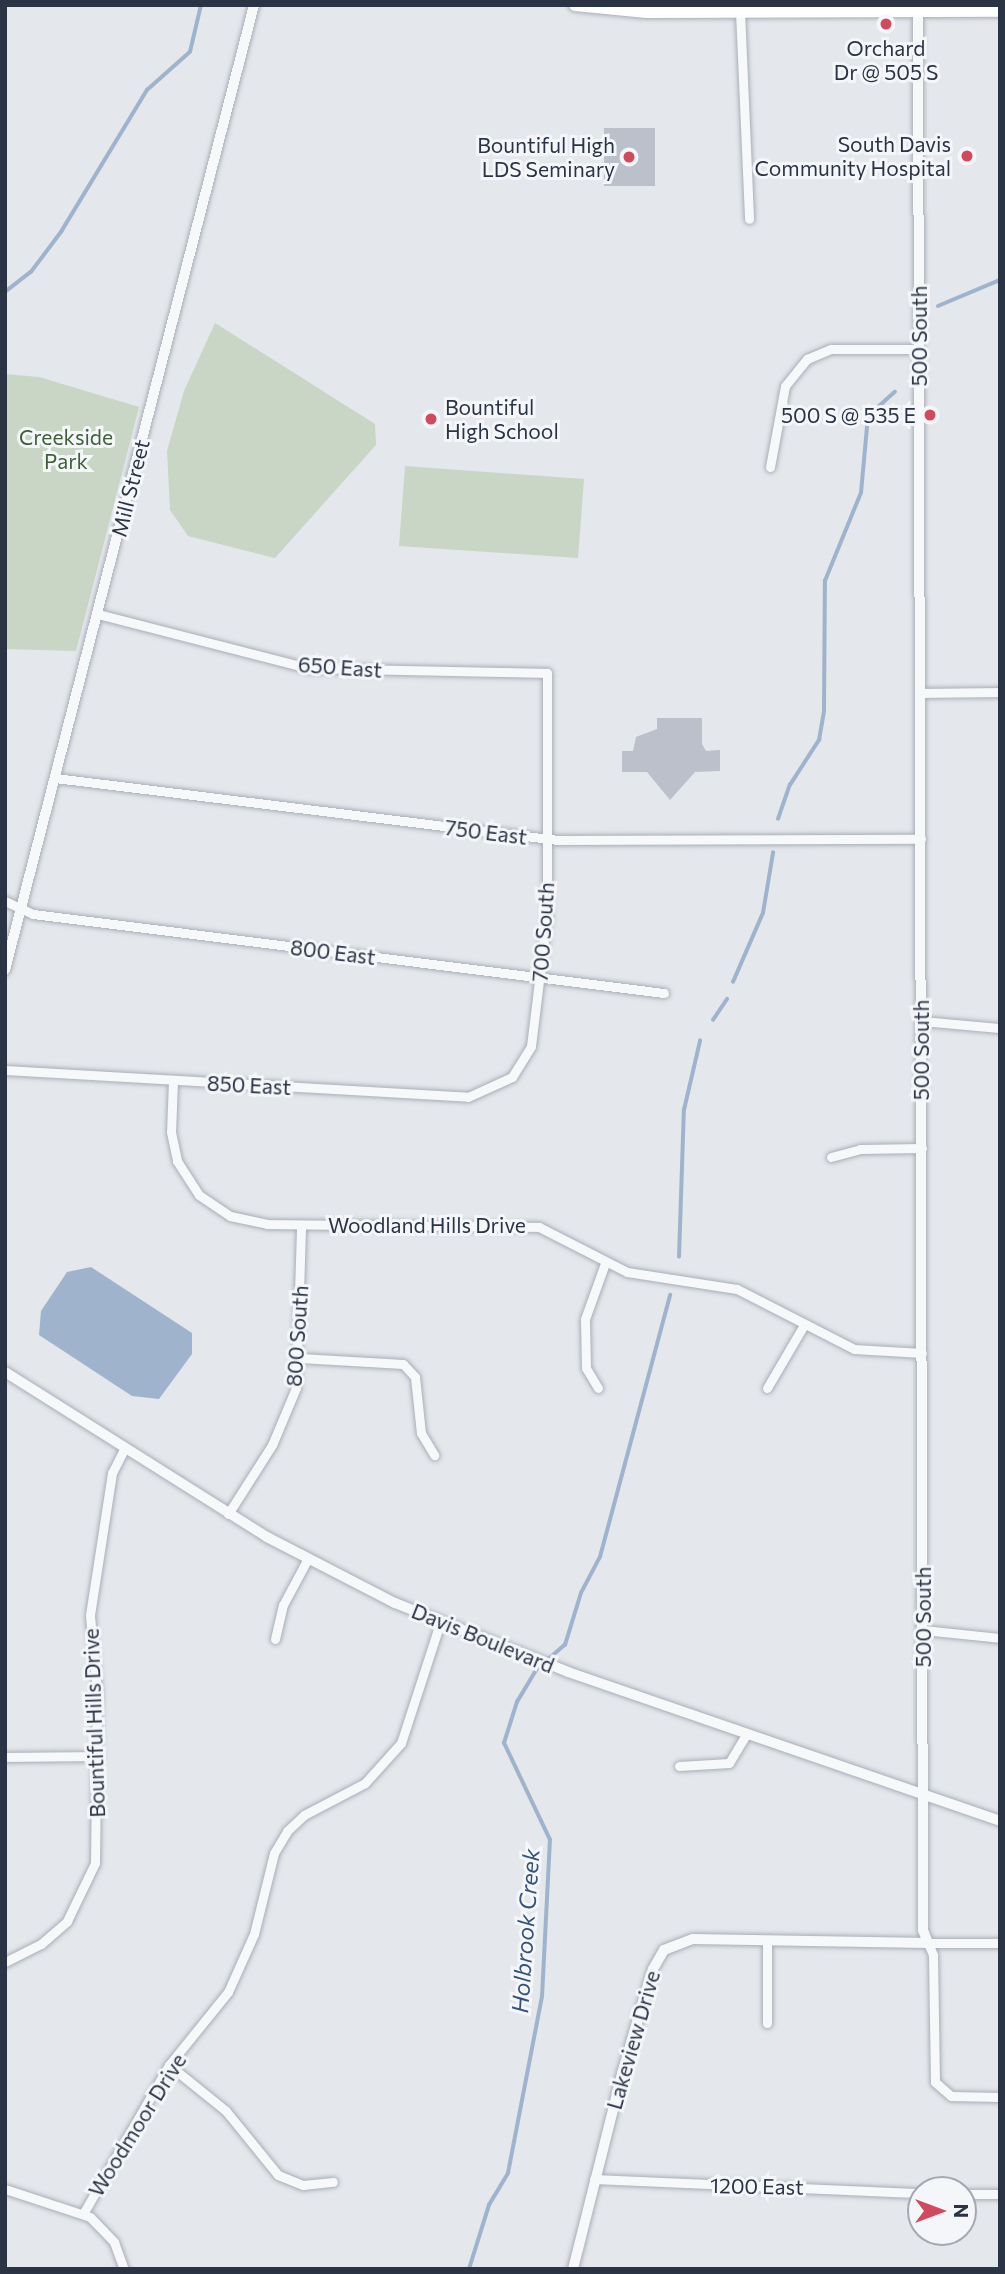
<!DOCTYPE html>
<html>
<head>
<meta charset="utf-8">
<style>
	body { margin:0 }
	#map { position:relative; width:1005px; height:2274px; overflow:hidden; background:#e4e7ec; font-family:Commissioner,sans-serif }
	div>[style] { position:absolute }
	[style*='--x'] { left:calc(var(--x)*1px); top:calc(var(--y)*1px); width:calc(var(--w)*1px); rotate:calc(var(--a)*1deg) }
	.green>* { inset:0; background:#c9d6c5 }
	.water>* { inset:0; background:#9fb4cc }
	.stream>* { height:3.5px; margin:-1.75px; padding:0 1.75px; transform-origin:1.75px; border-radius:1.75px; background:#9fb4cc }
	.building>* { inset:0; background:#bbc0ca }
	.roads { filter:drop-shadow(0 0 2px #a9aeb7) drop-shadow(0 0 2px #a9aeb7) }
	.minor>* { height:9px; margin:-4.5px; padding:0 4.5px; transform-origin:4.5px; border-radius:4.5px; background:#f7f8fa }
	.tertiary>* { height:10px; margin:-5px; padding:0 5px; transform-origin:5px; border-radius:5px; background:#f7f8fa }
	.secondary>* { height:12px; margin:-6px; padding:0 6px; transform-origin:6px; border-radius:6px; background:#fff }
	.dots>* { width:19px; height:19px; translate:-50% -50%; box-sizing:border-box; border:4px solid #f4f6f9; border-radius:50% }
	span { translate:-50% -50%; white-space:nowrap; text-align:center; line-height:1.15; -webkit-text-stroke:6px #f4f6f9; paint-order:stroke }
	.poi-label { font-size:21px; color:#2b3445 }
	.right { translate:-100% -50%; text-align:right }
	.left { translate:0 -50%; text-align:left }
	.street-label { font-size:21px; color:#2b3445 }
	.park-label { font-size:21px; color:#3f6138 }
	.water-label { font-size:23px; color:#34527a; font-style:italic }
	.frame { position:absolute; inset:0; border:7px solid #2b3445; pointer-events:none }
	.north { position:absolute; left:907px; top:2176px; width:70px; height:70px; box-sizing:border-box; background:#f4f6f9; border:2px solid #a4a8b1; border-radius:50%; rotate:90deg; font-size:19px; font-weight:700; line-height:28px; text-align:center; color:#2b3445 }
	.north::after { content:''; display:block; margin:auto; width:24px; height:32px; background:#d1495b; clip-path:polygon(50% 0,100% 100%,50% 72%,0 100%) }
</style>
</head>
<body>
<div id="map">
	<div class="green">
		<i style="clip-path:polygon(215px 323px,375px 424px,376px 445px,275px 558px,188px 536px,170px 510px,167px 451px,184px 391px)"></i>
		<i style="clip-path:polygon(5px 374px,39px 377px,139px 407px,76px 651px,5px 649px)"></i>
		<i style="clip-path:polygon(405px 466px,584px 479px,578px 558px,399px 546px)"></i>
	</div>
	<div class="water">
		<i style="clip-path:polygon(91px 1267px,192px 1333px,192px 1354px,159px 1399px,132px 1396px,39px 1335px,41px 1311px,67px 1272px)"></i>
	</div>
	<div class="stream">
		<i style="--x:5;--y:292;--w:33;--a:-38"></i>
		<i style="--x:31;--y:272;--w:50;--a:-53.1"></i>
		<i style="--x:61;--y:232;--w:166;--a:-58.8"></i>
		<i style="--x:147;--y:90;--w:57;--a:-41.5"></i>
		<i style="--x:190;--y:52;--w:48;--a:-76.8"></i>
		<i style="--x:938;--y:306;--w:67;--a:-22.8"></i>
		<i style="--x:778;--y:819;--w:36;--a:-71"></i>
		<i style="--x:790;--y:785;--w:54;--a:-57.2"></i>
		<i style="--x:819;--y:740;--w:29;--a:-80"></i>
		<i style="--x:824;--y:711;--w:130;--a:-89.6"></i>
		<i style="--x:825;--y:581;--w:95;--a:-67.8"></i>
		<i style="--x:861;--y:493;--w:77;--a:-84.8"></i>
		<i style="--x:868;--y:416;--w:36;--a:-42"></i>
		<i style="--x:733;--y:982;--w:75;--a:-66.5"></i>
		<i style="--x:763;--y:913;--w:61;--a:-80.5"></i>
		<i style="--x:713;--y:1020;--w:25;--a:-56"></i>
		<i style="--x:679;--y:1257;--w:147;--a:-88.1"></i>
		<i style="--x:684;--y:1110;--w:71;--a:-76.9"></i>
		<i style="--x:469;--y:2269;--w:67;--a:-72.6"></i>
		<i style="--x:489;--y:2205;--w:37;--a:-59"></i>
		<i style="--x:508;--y:2173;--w:179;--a:-79.1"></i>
		<i style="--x:542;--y:1997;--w:157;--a:-87.1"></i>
		<i style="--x:550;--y:1840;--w:107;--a:-115.4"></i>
		<i style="--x:504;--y:1743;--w:43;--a:-72.4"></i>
		<i style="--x:517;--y:1702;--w:39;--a:-59"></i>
		<i style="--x:537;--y:1669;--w:37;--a:-41"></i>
		<i style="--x:565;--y:1645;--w:54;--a:-72.9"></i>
		<i style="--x:581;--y:1593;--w:41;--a:-62.2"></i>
		<i style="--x:600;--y:1557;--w:271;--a:-75"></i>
	</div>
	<div class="building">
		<i style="clip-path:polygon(604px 128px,655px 128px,655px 186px,604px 186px)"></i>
		<i style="clip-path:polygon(657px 718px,702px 718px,702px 744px,706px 751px,720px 750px,720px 771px,695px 772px,670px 800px,647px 772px,622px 772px,622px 751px,633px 751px,636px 737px,657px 729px)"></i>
	</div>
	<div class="roads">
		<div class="minor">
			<i style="--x:740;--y:11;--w:208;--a:87.5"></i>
			<i style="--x:770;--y:467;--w:82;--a:-79.5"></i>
			<i style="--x:785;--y:386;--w:35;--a:-51"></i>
			<i style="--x:807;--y:359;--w:26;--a:-23"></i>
			<i style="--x:831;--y:349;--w:88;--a:0"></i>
			<i style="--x:920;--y:693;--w:80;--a:-0.7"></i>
			<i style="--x:55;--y:778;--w:507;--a:7.03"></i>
			<i style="--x:558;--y:840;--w:363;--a:-0.2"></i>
			<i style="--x:5;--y:901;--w:31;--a:25"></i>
			<i style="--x:33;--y:914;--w:636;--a:7.14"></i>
			<i style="--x:921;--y:1021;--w:79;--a:5.1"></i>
			<i style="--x:5;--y:1070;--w:464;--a:3.3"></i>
			<i style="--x:468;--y:1097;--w:48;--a:-24.4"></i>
			<i style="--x:512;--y:1077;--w:36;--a:-58"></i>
			<i style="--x:531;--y:1046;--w:132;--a:-83"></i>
			<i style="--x:547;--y:915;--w:242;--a:-90"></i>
			<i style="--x:547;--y:673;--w:239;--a:-178.8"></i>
			<i style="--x:308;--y:668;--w:218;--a:-165.6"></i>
			<i style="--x:173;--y:1081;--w:51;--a:92.2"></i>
			<i style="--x:171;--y:1132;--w:30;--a:78"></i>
			<i style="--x:177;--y:1161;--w:40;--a:57.1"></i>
			<i style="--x:199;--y:1195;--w:37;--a:34"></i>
			<i style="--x:230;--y:1216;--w:38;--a:12"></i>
			<i style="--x:267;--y:1224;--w:272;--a:0.6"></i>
			<i style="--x:539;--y:1227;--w:99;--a:27.1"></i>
			<i style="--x:627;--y:1272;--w:111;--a:8.8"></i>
			<i style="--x:737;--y:1289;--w:131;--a:27.1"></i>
			<i style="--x:854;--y:1349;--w:68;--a:3.4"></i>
			<i style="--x:831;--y:1157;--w:30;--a:-15"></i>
			<i style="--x:860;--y:1149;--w:62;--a:-0.9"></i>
			<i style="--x:300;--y:1358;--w:103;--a:3.3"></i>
			<i style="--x:403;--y:1364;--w:18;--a:47"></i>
			<i style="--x:415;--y:1377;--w:56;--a:83.9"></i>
			<i style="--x:421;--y:1433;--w:26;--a:59"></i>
			<i style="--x:598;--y:1388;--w:23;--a:-121"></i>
			<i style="--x:586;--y:1368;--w:49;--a:-91.2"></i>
			<i style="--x:585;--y:1319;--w:59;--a:-70.3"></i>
			<i style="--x:767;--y:1388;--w:73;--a:-59.6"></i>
			<i style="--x:228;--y:1514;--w:82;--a:-57.5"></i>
			<i style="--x:272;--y:1445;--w:62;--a:-67.2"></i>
			<i style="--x:296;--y:1388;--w:163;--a:-88.2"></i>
			<i style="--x:923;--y:1630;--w:77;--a:5.9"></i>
			<i style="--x:275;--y:1639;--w:35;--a:-77"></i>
			<i style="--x:283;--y:1605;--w:51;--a:-61.9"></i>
			<i style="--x:5;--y:1757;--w:93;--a:-0.6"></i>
			<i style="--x:679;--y:1766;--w:50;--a:-3.4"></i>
			<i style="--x:729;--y:1763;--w:33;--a:-59"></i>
			<i style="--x:1000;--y:1943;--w:72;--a:180"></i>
			<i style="--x:928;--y:1943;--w:13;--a:67"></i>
			<i style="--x:933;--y:1955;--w:127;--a:89.1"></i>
			<i style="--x:935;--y:2082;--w:21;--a:41"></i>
			<i style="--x:951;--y:2096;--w:49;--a:1.2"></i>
			<i style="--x:5;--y:1962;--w:40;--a:-26.6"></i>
			<i style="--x:41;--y:1944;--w:35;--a:-41"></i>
			<i style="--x:67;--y:1921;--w:64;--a:-64.2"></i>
			<i style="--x:95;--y:1863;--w:172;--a:-89.3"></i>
			<i style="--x:97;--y:1691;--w:76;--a:-95.3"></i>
			<i style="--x:90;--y:1615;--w:144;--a:-81.2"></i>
			<i style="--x:112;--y:1473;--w:29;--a:-63"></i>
			<i style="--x:767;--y:2023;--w:83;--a:-90"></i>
			<i style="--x:169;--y:2065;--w:73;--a:38.9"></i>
			<i style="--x:226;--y:2111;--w:82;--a:50.9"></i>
			<i style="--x:278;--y:2175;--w:27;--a:22"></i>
			<i style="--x:303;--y:2185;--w:30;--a:-6"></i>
			<i style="--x:594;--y:2179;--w:327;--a:2.5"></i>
			<i style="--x:5;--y:2189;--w:89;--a:18.2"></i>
			<i style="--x:90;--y:2217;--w:35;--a:46"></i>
			<i style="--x:114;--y:2242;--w:29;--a:70"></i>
			<i style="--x:963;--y:2194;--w:37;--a:0"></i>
			<i style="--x:84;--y:2212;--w:170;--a:-60"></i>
			<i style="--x:169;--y:2065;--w:94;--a:-51.1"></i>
			<i style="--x:228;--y:1992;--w:64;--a:-65.9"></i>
			<i style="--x:254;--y:1934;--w:83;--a:-76.1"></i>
			<i style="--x:274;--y:1853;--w:26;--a:-59"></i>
			<i style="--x:287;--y:1831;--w:23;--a:-43"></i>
			<i style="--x:304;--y:1815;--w:69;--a:-27.7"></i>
			<i style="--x:365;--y:1783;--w:54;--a:-48"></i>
			<i style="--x:401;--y:1743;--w:126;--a:-72"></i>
		</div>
		<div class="tertiary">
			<i style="--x:5;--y:970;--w:997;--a:-75.53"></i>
			<i style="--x:5;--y:1372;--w:310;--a:32.2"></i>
			<i style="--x:267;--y:1537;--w:144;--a:27.3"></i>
			<i style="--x:395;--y:1603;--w:186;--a:21.7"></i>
			<i style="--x:568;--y:1672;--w:457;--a:19"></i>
			<i style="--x:573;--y:2269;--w:201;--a:-75.9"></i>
			<i style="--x:622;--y:2074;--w:109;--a:-73.6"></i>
			<i style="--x:653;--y:1969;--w:22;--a:-60"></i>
			<i style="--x:664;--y:1950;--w:31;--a:-21"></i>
			<i style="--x:693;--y:1939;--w:235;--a:1"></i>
			<i style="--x:928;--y:1943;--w:14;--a:-111"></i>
			<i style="--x:923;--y:1930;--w:1919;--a:-90.15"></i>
		</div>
		<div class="secondary">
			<i style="--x:575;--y:5;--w:72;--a:5.6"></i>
			<i style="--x:647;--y:12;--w:353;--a:-0.2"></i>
		</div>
	</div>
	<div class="dots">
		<i style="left:886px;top:24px;background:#d1495b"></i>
		<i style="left:967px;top:156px;background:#d1495b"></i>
		<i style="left:629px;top:157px;background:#d1495b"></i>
		<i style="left:930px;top:415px;background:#d1495b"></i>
		<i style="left:431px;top:419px;background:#d1495b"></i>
	</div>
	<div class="poi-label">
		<span style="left:886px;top:60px">Orchard<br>Dr @ 505 S</span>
		<span class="right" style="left:951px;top:156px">South Davis<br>Community Hospital</span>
		<span class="right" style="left:615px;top:157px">Bountiful High<br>LDS Seminary</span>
		<span class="left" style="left:445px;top:419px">Bountiful<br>High School</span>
		<span class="right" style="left:916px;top:415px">500 S @ 535 E</span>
	</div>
	<div class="street-label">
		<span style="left:919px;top:336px;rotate:-90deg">500 South</span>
		<span style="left:130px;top:488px;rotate:-76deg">Mill Street</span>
		<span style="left:340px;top:667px;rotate:4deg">650 East</span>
		<span style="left:486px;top:832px;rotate:7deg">750 East</span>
		<span style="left:543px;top:932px;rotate:-86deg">700 South</span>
		<span style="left:333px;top:952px;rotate:7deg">800 East</span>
		<span style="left:921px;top:1050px;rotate:-90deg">500 South</span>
		<span style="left:249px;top:1085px;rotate:3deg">850 East</span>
		<span style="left:427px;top:1225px">Woodland Hills Drive</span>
		<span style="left:297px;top:1336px;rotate:-86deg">800 South</span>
		<span style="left:923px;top:1617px;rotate:-90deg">500 South</span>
		<span style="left:483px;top:1638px;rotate:22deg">Davis Boulevard</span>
		<span style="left:94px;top:1723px;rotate:-92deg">Bountiful Hills Drive</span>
		<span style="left:633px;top:2040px;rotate:-74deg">Lakeview Drive</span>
		<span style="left:137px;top:2125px;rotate:-58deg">Woodmoor Drive</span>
		<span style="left:757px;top:2186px;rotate:1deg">1200 East</span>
	</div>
	<div class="park-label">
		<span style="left:66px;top:449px">Creekside<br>Park</span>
	</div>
	<div class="water-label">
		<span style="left:525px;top:1931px;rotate:-86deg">Holbrook Creek</span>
	</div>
	<div class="frame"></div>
	<div class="north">N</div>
</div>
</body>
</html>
